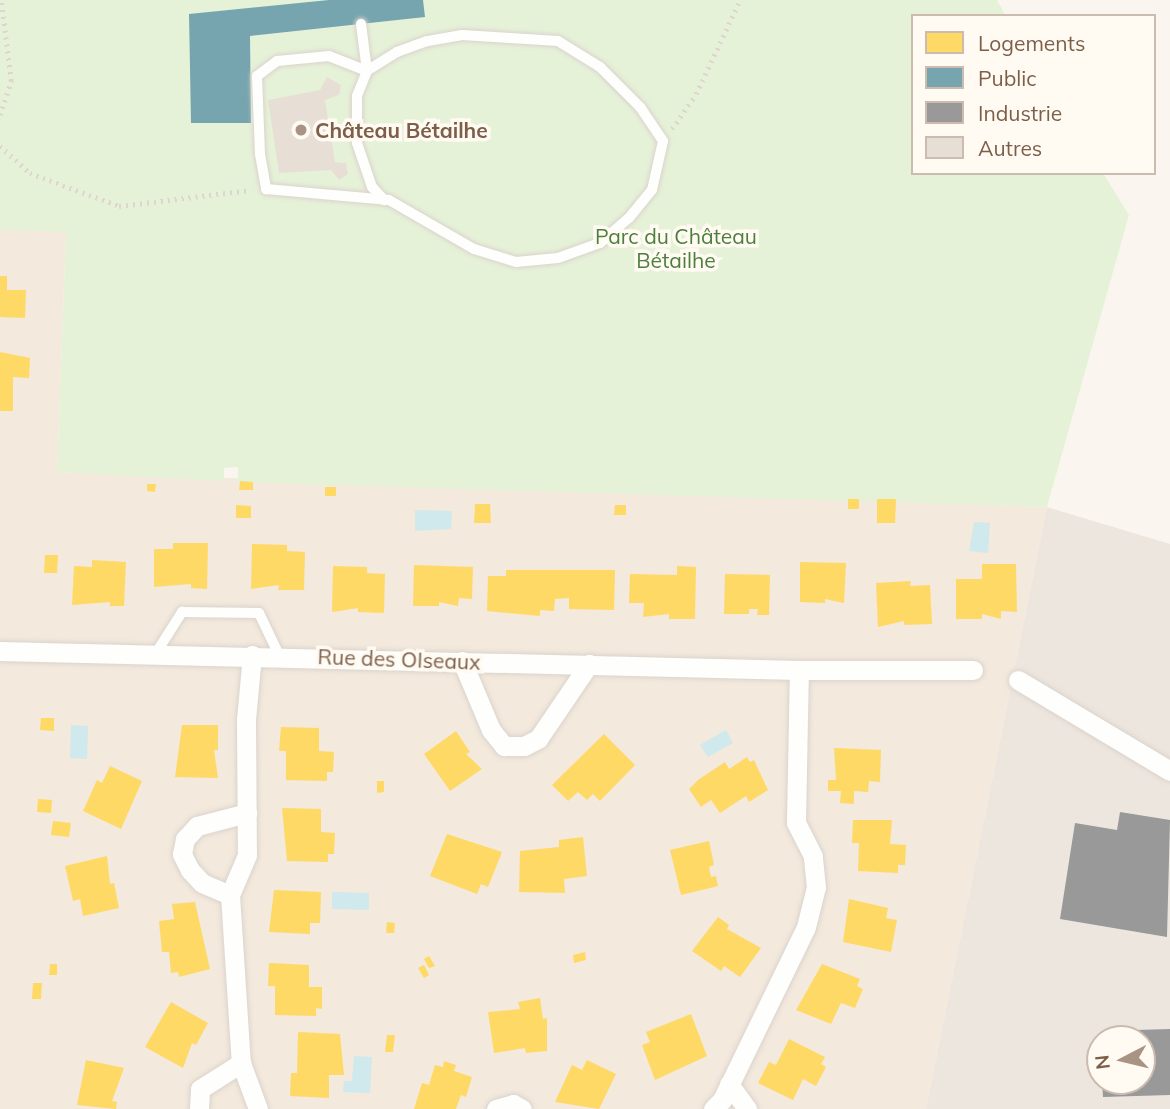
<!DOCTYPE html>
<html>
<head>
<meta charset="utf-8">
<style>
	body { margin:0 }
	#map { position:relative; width:1170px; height:1109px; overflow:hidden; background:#faf6ef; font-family:Mulish,sans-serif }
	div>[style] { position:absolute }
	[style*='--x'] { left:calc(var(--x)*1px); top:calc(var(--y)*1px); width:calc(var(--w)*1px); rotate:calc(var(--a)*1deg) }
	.residential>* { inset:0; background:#f3e9dc }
	.industrial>* { inset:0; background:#ede6de }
	.green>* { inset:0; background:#e6f2d8 }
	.water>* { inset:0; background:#cfe9ec }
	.homes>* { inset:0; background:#ffd966 }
	.public>* { inset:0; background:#76a5af }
	.industry>* { inset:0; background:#999 }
	.building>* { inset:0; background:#e7dfd5 }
	.path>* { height:4.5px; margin-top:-2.25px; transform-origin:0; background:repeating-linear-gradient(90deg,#ddd5ce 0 2px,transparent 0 7px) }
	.roads { filter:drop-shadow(0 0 2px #dad3cd) drop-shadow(0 0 2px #dad3cd) }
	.service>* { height:10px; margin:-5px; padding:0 5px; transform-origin:5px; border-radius:5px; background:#fefefd }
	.minor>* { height:19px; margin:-9.5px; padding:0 9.5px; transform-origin:9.5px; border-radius:9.5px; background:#fefefd }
	.dots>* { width:19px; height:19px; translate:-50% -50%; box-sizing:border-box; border:4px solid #fffbf3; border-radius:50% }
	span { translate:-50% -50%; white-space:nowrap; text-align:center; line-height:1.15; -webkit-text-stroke:7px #fffbf3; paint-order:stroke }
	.poi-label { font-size:21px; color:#7d5e49; font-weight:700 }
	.left { translate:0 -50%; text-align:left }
	.park-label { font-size:21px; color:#4e7e3d }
	.street-label { font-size:21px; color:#7d5e49 }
	.legend { position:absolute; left:911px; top:14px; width:245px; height:161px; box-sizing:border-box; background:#fffbf3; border:2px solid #cbbcaf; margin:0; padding:9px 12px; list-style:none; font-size:21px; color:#7d5e49 }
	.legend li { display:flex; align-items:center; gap:14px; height:35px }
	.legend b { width:35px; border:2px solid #cbbcaf }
	.north { position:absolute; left:1086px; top:1025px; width:70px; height:70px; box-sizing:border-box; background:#fffbf3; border:2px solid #cbbcaf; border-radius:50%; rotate:263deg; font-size:19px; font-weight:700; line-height:28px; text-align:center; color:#7d5e49 }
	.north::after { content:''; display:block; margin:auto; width:24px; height:32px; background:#a99383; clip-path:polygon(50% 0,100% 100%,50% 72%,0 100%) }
</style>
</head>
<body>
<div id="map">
	<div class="residential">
		<i style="clip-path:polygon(0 230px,66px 231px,57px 472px,1047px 507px,926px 1109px,0 1109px)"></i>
	</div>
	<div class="industrial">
		<i style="clip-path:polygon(evenodd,1047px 507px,1170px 544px,1170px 1109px,926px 1109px,1047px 507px,1100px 1039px,1142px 1039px,1142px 1081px,1100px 1081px,1100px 1039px)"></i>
	</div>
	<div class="green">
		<i style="clip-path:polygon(0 0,997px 0,1006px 16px,913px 16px,913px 173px,1103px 173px,1129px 215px,1047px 507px,238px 482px,238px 467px,224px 468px,224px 481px,57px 472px,66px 232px,0 230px)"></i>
	</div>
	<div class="water">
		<i style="clip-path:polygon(415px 510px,452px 511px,451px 529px,415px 531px)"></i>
		<i style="clip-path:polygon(974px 522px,990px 523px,988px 553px,969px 551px)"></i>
		<i style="clip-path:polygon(71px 725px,88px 726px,87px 759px,70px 758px)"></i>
		<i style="clip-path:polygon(726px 730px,733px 743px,708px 757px,700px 745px)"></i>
		<i style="clip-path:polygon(332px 892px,369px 893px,369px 910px,332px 909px)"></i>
		<i style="clip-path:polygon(354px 1056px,372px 1057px,370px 1093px,343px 1092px,344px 1081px,352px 1081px)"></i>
	</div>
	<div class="homes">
		<i style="clip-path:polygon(0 276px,7px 276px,7px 290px,26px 290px,25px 318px,0 317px)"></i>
		<i style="clip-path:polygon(0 352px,30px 358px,29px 378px,13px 377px,13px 411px,0 411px)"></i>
		<i style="clip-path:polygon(240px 481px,253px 482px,253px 490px,239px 490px)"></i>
		<i style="clip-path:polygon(147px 484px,156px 484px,155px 492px,147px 491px)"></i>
		<i style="clip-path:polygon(325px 487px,336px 487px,336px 496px,325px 496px)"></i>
		<i style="clip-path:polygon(848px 499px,859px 499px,859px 509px,848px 509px)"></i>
		<i style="clip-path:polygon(877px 499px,896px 499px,895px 523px,877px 523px)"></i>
		<i style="clip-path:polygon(475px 504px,490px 504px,491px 523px,474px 523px)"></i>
		<i style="clip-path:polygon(236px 505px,251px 506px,251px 518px,236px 518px)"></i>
		<i style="clip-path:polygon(615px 505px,626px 505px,626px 515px,614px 515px)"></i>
		<i style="clip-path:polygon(173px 543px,208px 543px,207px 589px,191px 588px,191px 584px,154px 587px,154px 549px,173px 549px)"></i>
		<i style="clip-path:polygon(252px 544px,287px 545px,287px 551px,305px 552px,304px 590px,278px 590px,279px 585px,251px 589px)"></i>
		<i style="clip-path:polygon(45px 555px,58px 555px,57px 573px,44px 573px)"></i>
		<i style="clip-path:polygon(92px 560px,126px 562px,124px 606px,110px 606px,110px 602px,72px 605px,74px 566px,92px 567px)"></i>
		<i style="clip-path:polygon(800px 562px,846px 563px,844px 603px,825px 599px,825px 603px,800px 602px)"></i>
		<i style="clip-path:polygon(982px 564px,1016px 564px,1017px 612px,1001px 611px,1001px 619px,982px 614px,982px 619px,956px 619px,956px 579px,982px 579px)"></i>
		<i style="clip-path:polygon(414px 565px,473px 567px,472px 599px,459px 598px,458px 606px,439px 602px,439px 606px,413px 606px)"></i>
		<i style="clip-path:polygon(333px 566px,367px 567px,367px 573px,385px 574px,384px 613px,358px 612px,358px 608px,332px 612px)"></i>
		<i style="clip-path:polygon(677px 566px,696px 567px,695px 619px,669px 619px,669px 614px,643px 617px,644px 603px,629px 603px,630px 574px,677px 575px)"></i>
		<i style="clip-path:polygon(506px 570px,615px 570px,614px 610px,569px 609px,569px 598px,555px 599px,554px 611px,540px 610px,540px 616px,487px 611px,488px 576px,506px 576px)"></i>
		<i style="clip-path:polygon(725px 574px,770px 575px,769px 615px,757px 615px,758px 609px,749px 609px,749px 614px,724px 614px)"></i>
		<i style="clip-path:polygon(911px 581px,910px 586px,930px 585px,932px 624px,904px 625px,904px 621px,878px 627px,876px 583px)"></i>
		<i style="clip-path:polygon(41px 718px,54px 718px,54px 731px,40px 730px)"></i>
		<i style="clip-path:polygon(182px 725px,218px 725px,218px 750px,214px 750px,218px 778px,175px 777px)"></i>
		<i style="clip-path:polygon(281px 727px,319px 728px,319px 751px,334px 752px,333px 772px,327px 772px,327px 781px,286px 780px,286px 751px,279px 751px)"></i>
		<i style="clip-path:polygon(456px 731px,470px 752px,466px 754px,482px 769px,450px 791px,424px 754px)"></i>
		<i style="clip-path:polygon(604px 734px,635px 765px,600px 801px,593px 794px,587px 800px,578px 792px,568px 801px,552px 785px)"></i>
		<i style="clip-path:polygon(834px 748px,881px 750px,880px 782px,869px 781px,868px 792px,854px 791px,854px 804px,840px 803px,841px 791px,828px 791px,828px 780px,836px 780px)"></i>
		<i style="clip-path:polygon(747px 757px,750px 762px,754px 760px,768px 790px,749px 802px,746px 796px,720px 813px,711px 800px,701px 807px,689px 789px,698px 780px,725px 762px,729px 769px)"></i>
		<i style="clip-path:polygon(110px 766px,142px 781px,121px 829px,83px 811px,97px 780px,102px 783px)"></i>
		<i style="clip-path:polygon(377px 781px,384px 781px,384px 792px,377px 793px)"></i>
		<i style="clip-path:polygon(38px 799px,52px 800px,51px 813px,37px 812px)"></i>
		<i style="clip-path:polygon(282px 808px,321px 809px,321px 832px,335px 833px,334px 854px,328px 854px,328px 862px,287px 861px)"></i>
		<i style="clip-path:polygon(853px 820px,892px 820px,890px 844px,906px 845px,905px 865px,898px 865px,898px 873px,858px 871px,859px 843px,852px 843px)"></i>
		<i style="clip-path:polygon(53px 821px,71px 823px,69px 837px,51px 835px)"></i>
		<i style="clip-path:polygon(447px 834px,502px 852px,488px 887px,481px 884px,477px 894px,430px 876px)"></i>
		<i style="clip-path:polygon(583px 837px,587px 876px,564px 879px,565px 893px,519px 892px,520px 851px,559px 847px,559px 840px)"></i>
		<i style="clip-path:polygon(709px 841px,714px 865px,709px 867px,711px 877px,716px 876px,718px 886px,681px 895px,670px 850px)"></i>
		<i style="clip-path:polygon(107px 856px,110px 884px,114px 883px,119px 908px,83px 916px,80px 899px,73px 901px,65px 866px)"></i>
		<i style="clip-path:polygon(274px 890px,321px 892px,320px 923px,310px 923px,310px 934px,269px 932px)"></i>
		<i style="clip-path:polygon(849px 899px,888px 908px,886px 918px,897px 920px,891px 952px,843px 942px)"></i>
		<i style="clip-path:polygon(195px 902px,210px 969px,179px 977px,178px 972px,171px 973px,169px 952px,162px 952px,159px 921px,174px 919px,172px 904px)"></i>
		<i style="clip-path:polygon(718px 917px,729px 925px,727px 929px,761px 948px,740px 977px,724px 966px,721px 971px,692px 951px)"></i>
		<i style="clip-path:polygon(387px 922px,395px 923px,394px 933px,386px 933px)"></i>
		<i style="clip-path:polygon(585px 952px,586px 960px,574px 963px,573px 955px)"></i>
		<i style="clip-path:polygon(429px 956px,435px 966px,429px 968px,424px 959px)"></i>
		<i style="clip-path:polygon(269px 963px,309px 965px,309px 987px,322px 987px,322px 1009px,316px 1008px,316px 1016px,275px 1015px,275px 986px,268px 986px)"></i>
		<i style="clip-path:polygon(50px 964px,57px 964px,57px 975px,49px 975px)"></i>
		<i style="clip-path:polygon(822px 964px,860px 979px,857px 986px,863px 989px,855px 1008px,841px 1003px,831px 1024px,796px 1010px)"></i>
		<i style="clip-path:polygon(424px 965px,429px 975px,424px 978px,418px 968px)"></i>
		<i style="clip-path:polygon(33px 983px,42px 983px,41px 999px,32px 999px)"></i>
		<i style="clip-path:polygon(540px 998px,543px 1019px,547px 1018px,547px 1051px,526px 1053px,525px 1048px,494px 1053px,488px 1012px,520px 1009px,518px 1002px)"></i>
		<i style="clip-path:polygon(171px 1002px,208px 1023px,196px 1045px,192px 1043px,183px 1068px,145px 1047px)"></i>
		<i style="clip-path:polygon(691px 1014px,707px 1056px,655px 1080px,642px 1045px,650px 1042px,646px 1032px)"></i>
		<i style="clip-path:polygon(298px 1032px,340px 1034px,344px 1075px,329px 1075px,329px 1098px,290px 1096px,291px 1073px,297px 1073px)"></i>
		<i style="clip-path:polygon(387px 1035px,395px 1035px,393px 1052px,385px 1052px)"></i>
		<i style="clip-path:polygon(789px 1039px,825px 1057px,821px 1064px,826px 1067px,816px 1086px,803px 1079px,793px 1100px,758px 1083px,769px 1062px,776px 1065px)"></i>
		<i style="clip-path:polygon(86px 1060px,124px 1068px,112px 1101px,117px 1102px,116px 1109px,77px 1105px)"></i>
		<i style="clip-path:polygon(587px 1060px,616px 1074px,599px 1109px,555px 1102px,572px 1065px,582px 1070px)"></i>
		<i style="clip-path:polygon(444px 1061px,456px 1065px,454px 1071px,472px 1077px,466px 1097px,461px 1095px,456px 1109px,414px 1109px,422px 1083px,429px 1085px,435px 1065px,443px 1067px)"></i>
	</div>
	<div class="public">
		<i style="clip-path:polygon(329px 0,423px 0,425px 17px,250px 36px,251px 123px,191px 123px,189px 14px)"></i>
	</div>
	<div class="industry">
		<i style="clip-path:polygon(1120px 812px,1170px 820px,1167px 937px,1060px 919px,1075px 823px,1117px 830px)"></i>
		<i style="clip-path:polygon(1170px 1029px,1170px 1095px,1103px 1097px,1102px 1081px,1142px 1081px,1142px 1039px,1102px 1039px,1101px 1031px)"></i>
	</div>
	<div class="building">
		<i style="clip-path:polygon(327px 77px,341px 85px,339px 95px,325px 100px,335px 162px,346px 163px,348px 174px,339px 180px,331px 170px,279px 173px,268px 100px,320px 90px)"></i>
	</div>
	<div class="path">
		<i style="--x:0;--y:115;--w:36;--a:-72"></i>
		<i style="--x:11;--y:81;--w:82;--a:-97"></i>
		<i style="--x:672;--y:129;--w:42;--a:-55.6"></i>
		<i style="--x:696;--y:94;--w:104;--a:-64.9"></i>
		<i style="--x:0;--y:146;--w:40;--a:42"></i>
		<i style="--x:30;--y:173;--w:95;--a:20.3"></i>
		<i style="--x:119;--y:206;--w:133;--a:-6.9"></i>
	</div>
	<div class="roads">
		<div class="service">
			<i style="--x:361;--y:24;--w:47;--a:82.7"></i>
			<i style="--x:367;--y:71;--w:41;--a:-158.5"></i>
			<i style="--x:329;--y:56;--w:52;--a:174.5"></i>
			<i style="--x:277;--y:61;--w:25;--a:143"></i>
			<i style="--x:257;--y:76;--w:78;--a:87.8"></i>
			<i style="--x:260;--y:154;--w:36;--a:80"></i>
			<i style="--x:266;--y:189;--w:123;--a:5.1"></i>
			<i style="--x:389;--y:200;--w:98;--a:30"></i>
			<i style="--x:474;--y:249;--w:44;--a:17.2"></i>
			<i style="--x:516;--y:262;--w:42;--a:-5.4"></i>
			<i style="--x:558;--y:258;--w:45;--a:-19.7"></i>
			<i style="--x:600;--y:243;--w:38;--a:-41"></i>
			<i style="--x:629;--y:218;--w:36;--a:-51"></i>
			<i style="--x:652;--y:190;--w:50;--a:-77.3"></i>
			<i style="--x:663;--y:141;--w:40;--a:-124"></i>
			<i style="--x:641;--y:108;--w:58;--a:-135"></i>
			<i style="--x:600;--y:67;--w:49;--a:-148.2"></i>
			<i style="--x:558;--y:41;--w:96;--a:-176.4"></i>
			<i style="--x:462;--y:35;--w:36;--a:170"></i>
			<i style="--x:427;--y:41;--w:32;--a:160"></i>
			<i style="--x:397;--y:52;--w:36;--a:148"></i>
			<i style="--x:367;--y:71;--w:27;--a:112"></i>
			<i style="--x:357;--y:96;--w:47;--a:90"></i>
			<i style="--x:357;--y:143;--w:46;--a:71.2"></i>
			<i style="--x:372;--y:187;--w:18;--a:47"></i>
			<i style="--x:156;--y:653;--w:49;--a:-57.6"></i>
			<i style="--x:182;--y:612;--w:77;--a:0.7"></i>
			<i style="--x:259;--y:613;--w:47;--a:64.5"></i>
		</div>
		<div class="minor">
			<i style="--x:0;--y:651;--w:799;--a:1.36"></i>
			<i style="--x:799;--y:670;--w:174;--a:0"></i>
			<i style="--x:252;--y:655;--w:65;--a:95.3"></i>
			<i style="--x:246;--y:720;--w:135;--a:89.6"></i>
			<i style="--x:247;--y:855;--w:43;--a:113"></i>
			<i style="--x:230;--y:895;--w:168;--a:86.3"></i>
			<i style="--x:241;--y:1063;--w:49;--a:69.7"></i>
			<i style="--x:462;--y:661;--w:75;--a:67.2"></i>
			<i style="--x:491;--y:730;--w:21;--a:51"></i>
			<i style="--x:504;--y:746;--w:20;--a:0"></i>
			<i style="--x:524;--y:746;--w:16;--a:-27"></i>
			<i style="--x:538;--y:739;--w:91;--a:-55.8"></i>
			<i style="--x:1018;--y:680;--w:177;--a:30.9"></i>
			<i style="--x:230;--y:895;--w:30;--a:-157"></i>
			<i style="--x:202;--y:883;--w:18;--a:-133"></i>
			<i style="--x:190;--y:870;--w:18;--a:-117"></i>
			<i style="--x:182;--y:854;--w:15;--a:-79"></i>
			<i style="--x:185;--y:839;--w:18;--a:-47"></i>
			<i style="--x:197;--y:826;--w:52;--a:-14.6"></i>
			<i style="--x:729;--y:1084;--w:31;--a:54"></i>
			<i style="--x:199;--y:1109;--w:20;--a:-87"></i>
			<i style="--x:200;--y:1089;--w:49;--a:-32.4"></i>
			<i style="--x:496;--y:1109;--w:18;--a:-16"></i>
			<i style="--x:513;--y:1104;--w:10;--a:29"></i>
			<i style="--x:713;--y:1109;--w:13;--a:-45"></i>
			<i style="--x:722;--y:1100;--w:192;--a:-64.1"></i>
			<i style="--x:806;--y:927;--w:41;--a:-76"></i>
			<i style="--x:816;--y:887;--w:31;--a:-96"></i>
			<i style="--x:813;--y:856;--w:38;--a:-117"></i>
			<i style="--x:796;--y:822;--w:152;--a:-88.9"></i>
		</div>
	</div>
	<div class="dots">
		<i style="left:301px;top:130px;background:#a99383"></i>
	</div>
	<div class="poi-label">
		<span class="left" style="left:315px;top:130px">Château Bétailhe</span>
	</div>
	<div class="park-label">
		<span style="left:676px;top:248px">Parc du Château<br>Bétailhe</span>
	</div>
	<div class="street-label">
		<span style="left:399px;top:659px;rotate:2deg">Rue des OIseaux</span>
	</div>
	<ul class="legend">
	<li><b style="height:19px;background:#ffd966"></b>Logements</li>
	<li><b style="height:19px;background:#76a5af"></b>Public</li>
	<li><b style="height:19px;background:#999"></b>Industrie</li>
	<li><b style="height:19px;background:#e7dfd5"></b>Autres</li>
	</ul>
	<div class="north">N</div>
</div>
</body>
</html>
